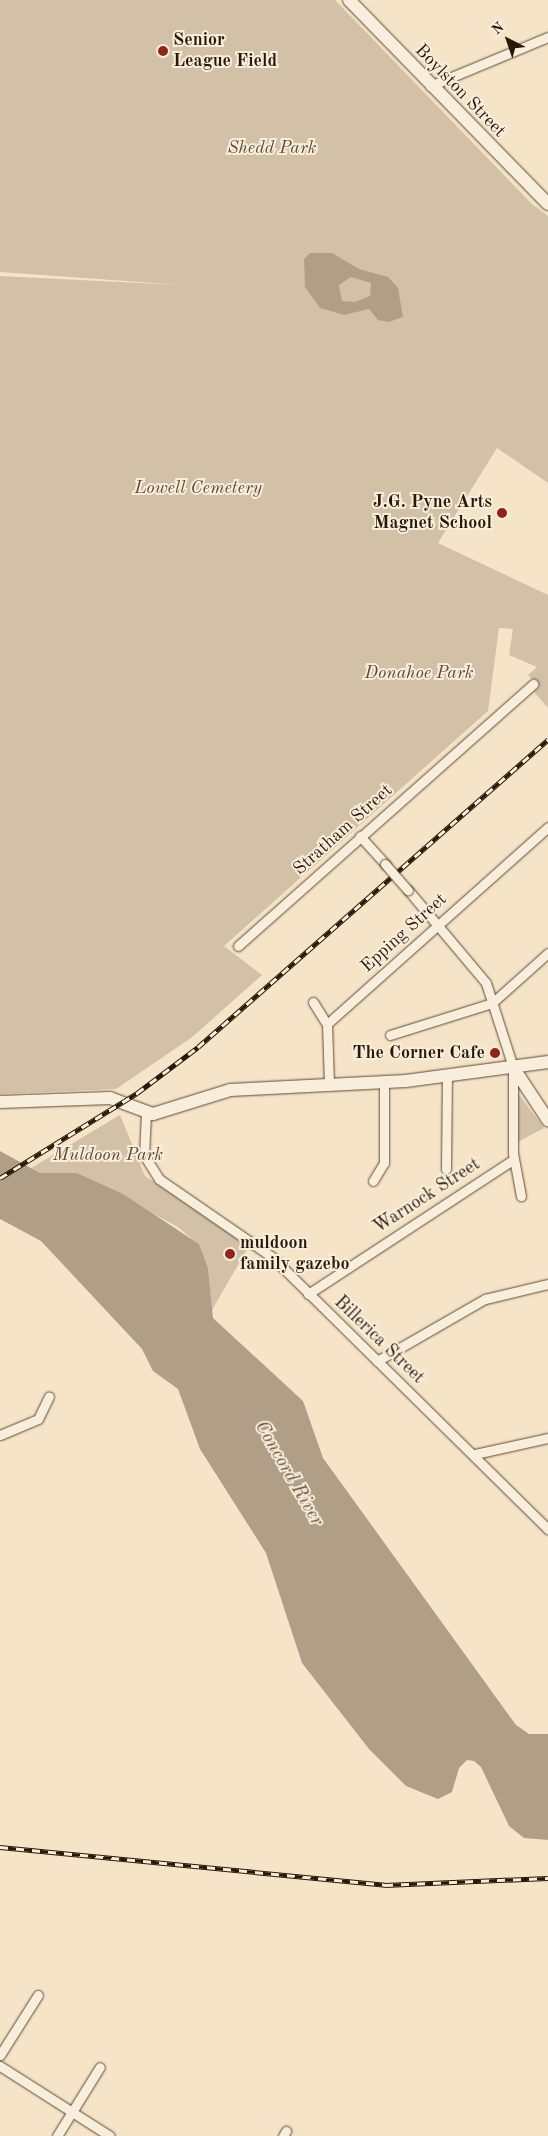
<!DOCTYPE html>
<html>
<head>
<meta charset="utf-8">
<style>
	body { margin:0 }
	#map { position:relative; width:548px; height:2136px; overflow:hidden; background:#f6e4c8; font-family:"Old Standard TT",serif }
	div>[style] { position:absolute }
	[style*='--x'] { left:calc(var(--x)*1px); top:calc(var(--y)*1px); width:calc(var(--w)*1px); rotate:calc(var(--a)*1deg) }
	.green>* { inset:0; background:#d3c1a7 }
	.water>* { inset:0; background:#b09f86 }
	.roads { filter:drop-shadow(0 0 1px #5c4b36) drop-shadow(0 0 1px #5c4b36) }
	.street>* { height:9px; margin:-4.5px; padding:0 4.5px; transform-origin:4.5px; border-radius:4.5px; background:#f9eddb }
	.secondary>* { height:12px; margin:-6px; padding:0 6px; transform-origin:6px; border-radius:6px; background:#f9eddb }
	.rail>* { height:4.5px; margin-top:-2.25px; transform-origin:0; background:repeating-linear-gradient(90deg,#f9eddb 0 8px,#291806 0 16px); box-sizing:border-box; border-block:1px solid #291806 }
	.bridges { filter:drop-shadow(0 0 1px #5c4b36) drop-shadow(0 0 1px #5c4b36) }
	.street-bridge>* { height:9px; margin:-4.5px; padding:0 4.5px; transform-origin:4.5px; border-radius:4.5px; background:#f9eddb }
	.dots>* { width:14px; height:14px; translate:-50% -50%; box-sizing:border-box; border:2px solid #f9eddb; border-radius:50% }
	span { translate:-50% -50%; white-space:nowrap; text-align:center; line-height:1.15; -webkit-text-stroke:4px #f9eddb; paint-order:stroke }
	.poi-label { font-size:18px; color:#291806; font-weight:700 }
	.left { translate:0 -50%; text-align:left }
	.right { translate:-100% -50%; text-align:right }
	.street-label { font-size:18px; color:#291806 }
	.park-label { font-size:18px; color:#5c4b36; font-style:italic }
	.water-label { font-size:19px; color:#5f4e39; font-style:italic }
	.north { position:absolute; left:483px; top:15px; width:50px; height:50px; -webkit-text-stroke:4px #f9eddb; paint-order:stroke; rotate:319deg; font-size:14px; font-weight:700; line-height:20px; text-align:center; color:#291806 }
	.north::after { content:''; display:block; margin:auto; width:18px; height:22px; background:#291806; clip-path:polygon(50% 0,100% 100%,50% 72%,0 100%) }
</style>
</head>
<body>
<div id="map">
	<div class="green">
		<i style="clip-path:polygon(0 0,335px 0,532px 204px,548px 216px,548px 483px,497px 448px,438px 543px,548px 595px,548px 708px,534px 692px,539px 687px,528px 675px,537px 667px,509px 655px,513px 629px,499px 628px,488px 711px,224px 946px,262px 975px,191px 1038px,116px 1089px,0 1094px,0 276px,181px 285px,0 272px)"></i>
		<i style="clip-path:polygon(517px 1092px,544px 1128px,516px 1143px)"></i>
		<i style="clip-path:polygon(120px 1115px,145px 1176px,249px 1246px,212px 1310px,208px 1268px,199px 1245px,178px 1227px,77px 1173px,40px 1173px,31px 1168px)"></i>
	</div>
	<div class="water">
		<i style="clip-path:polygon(evenodd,310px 253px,332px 253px,359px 269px,388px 277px,398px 288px,403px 317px,389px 322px,378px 320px,369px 309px,344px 315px,320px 308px,305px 287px,304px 259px,310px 253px,351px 277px,371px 283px,370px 296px,355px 302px,342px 301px,339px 285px,351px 277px)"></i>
		<i style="clip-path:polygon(0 1151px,40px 1173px,77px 1173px,123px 1194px,199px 1244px,208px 1268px,213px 1318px,303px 1401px,323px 1458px,516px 1725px,529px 1734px,548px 1734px,548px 1840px,524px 1838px,509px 1826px,481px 1767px,474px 1761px,467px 1760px,459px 1768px,452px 1792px,438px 1799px,406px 1786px,369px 1749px,302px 1663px,266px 1553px,200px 1449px,178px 1389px,153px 1371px,142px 1349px,41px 1241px,0 1219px)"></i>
	</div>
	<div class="roads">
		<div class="street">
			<i style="--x:430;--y:86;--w:128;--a:-22.6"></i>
			<i style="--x:360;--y:836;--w:38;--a:48"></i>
			<i style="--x:408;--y:890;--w:121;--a:50"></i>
			<i style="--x:486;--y:983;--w:88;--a:72.2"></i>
			<i style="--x:513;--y:1067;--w:86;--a:90"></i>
			<i style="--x:513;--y:1153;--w:44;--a:79.5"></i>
			<i style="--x:238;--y:946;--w:395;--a:-41.6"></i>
			<i style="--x:313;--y:1002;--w:26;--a:58"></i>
			<i style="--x:390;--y:1035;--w:107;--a:-17.4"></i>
			<i style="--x:492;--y:1003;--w:75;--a:-41.8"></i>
			<i style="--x:329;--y:1084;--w:60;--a:-91.9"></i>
			<i style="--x:327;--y:1024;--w:296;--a:-41.7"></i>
			<i style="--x:146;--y:1113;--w:42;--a:92.7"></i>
			<i style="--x:144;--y:1155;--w:28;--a:58"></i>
			<i style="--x:159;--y:1179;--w:137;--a:34.6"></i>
			<i style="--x:272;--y:1257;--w:388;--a:44.6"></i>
			<i style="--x:446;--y:1169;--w:93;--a:-89.4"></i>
			<i style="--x:373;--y:1181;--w:21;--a:-59"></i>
			<i style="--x:384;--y:1163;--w:81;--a:-90"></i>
			<i style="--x:308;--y:1294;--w:246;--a:-33.2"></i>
			<i style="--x:377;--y:1361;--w:125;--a:-29.9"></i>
			<i style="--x:485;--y:1299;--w:65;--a:-13.4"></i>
			<i style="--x:0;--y:1435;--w:41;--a:-22.8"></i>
			<i style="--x:38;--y:1419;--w:25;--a:-64"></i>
			<i style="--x:475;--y:1454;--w:75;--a:-12.4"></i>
			<i style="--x:0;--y:2055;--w:71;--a:-57.7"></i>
			<i style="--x:0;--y:2066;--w:130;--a:32.5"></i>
			<i style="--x:57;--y:2136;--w:81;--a:-58.1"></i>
			<i style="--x:283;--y:2136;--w:6;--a:-59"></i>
		</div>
		<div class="secondary">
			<i style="--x:349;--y:0;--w:285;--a:45.7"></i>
			<i style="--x:513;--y:1067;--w:64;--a:56.6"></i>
			<i style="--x:0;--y:1102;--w:110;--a:-2.1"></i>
			<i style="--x:110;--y:1098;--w:46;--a:20.4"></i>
			<i style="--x:153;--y:1114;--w:81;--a:-17.3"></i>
			<i style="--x:230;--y:1090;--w:176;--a:-2.9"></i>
			<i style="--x:406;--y:1081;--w:143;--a:-7.6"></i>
		</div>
	</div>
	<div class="rail">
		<i style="--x:0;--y:1178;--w:161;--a:-31.8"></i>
		<i style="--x:137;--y:1093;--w:76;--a:-37"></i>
		<i style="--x:198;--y:1047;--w:466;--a:-41.3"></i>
		<i style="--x:0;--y:1847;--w:387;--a:5.6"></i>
		<i style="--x:385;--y:1885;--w:163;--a:-2.5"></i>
	</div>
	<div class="bridges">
		<div class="street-bridge">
			<i style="--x:385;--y:864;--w:35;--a:49"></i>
		</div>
	</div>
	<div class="dots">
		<i style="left:163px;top:51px;background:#8f2418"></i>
		<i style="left:502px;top:513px;background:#8f2418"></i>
		<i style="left:495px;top:1053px;background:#8f2418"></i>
		<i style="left:230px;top:1254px;background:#8f2418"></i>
	</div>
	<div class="poi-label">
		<span class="left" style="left:173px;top:51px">Senior<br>League Field</span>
		<span class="right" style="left:492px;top:513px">J.G. Pyne Arts<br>Magnet School</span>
		<span class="right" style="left:485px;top:1053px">The Corner Cafe</span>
		<span class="left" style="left:240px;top:1254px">muldoon<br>family gazebo</span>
	</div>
	<div class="street-label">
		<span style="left:460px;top:91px;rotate:46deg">Boylston Street</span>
		<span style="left:343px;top:830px;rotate:-42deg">Stratham Street</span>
		<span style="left:404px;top:933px;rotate:-42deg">Epping Street</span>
		<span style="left:427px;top:1196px;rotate:-33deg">Warnock Street</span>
		<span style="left:379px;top:1340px;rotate:44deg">Billerica Street</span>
	</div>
	<div class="park-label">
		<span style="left:272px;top:148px">Shedd Park</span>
		<span style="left:198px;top:488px">Lowell Cemetery</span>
		<span style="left:419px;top:673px">Donahoe Park</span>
		<span style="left:108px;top:1155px">Muldoon Park</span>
	</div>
	<div class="water-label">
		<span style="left:288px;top:1474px;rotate:60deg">Concord River</span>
	</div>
	<div class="north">N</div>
</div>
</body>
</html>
